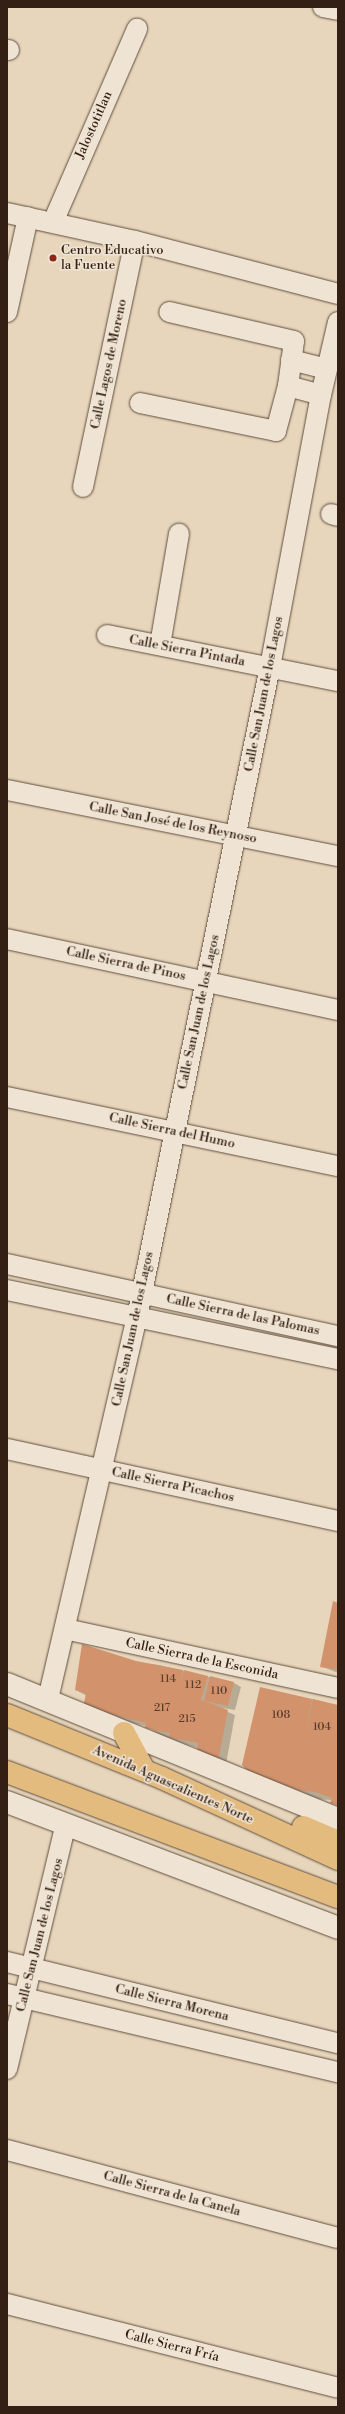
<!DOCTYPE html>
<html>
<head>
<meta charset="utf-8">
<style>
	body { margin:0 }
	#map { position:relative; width:345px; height:2414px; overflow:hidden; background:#e7d6bb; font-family:"Libre Bodoni",serif }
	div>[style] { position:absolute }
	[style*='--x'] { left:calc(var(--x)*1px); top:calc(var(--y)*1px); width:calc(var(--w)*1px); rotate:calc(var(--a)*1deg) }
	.shadow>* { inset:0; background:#0003 }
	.building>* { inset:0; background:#d2926c }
	.roads { filter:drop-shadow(0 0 1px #604d3e) drop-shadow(0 0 1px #604d3e) }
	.street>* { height:20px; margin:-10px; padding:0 10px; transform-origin:10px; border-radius:10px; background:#efe4d3 }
	.secondary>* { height:22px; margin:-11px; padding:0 11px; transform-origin:11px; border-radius:11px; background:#efe4d3 }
	.primary>* { height:22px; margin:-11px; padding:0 11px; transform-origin:11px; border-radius:11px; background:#e4bb7e }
	.dots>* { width:11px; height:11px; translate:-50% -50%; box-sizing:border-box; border:2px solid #efe4d3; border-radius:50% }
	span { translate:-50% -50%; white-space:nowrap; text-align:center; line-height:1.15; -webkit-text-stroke:3px #efe4d3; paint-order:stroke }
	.number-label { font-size:11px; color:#5b3c2a }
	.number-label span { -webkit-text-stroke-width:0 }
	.street-label { font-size:13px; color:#331f14 }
	.poi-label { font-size:13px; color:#331f14 }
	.left { translate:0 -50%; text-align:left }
	.frame { position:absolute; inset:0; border:8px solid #331f14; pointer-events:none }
</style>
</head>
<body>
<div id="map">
	<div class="shadow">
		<i style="clip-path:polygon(338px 1604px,338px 1673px,321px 1666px)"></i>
		<i style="clip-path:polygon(136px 1662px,159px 1665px,234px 1683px,241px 1687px,235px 1710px,216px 1707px,235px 1715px,226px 1764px,198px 1748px,161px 1736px,146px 1726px,99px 1715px,87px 1696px,76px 1690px)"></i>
		<i style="clip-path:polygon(312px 1699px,338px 1706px,338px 1806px,331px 1802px,332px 1800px,315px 1799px,265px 1780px)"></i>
	</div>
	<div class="building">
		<i style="clip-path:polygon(333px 1601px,338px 1603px,338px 1670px,320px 1667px)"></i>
		<i style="clip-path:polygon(82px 1644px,136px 1661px,183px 1670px,180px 1685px,184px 1670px,208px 1676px,201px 1700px,228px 1710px,218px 1761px,197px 1752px,198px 1743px,169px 1737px,170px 1733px,145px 1728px,146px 1723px,83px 1707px,86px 1694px,75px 1690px)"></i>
		<i style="clip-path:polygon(210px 1676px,234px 1682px,228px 1706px,204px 1701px)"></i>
		<i style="clip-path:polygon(260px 1687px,312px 1699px,305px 1733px,313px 1699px,338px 1705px,338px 1805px,330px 1803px,332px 1798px,315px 1792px,299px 1790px,249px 1772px,242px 1765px)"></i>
	</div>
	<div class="roads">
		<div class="street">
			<i style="--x:323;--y:7;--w:15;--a:11"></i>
			<i style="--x:7;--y:50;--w:2;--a:0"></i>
			<i style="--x:7;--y:213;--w:131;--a:12.3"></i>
			<i style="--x:135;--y:241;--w:210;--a:14.6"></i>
			<i style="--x:55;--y:223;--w:10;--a:-79"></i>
			<i style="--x:57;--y:213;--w:201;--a:-66.5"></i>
			<i style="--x:7;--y:312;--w:97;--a:-77.5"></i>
			<i style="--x:291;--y:360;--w:37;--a:14"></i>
			<i style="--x:288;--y:386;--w:34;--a:15"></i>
			<i style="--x:140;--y:403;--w:139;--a:11.6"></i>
			<i style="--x:276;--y:431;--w:47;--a:-75.1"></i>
			<i style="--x:288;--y:386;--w:45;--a:-82.4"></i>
			<i style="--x:294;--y:341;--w:128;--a:-166.9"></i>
			<i style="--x:83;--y:487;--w:251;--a:-78.1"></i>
			<i style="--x:331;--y:514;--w:7;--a:16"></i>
			<i style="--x:107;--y:635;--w:236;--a:11.3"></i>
			<i style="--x:160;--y:645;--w:113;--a:-80.3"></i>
			<i style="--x:7;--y:790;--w:338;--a:11.3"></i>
			<i style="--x:7;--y:939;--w:339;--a:12.1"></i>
			<i style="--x:7;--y:1097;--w:338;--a:11.8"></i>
			<i style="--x:7;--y:1264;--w:339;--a:12.3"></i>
			<i style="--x:7;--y:1290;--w:338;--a:11.8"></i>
			<i style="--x:7;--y:1449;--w:339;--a:12.3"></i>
			<i style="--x:65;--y:1629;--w:279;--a:12.2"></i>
			<i style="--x:48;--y:1699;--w:392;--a:-76.9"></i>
			<i style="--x:137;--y:1317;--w:663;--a:-78.44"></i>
			<i style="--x:270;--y:667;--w:277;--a:-79.4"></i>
			<i style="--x:321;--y:395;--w:75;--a:-76.9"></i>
			<i style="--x:7;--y:1962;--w:341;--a:13.8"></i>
			<i style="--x:7;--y:1994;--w:340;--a:13.3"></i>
			<i style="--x:7;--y:2069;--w:252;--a:-76.5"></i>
			<i style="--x:7;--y:2150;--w:342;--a:14.9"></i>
			<i style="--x:7;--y:2304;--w:341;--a:14.2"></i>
		</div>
		<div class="secondary">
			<i style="--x:7;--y:1684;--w:357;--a:22.2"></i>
			<i style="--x:7;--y:1802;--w:354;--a:20.8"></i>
		</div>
		<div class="primary">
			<i style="--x:7;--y:1715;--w:167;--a:22.1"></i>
			<i style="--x:162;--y:1778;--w:194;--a:24.7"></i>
			<i style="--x:124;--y:1733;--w:42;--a:61.6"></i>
			<i style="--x:7;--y:1772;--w:354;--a:20.7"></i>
			<i style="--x:303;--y:1827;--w:38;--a:23"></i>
		</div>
	</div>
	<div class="dots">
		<i style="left:53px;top:258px;background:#8f2418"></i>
	</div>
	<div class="number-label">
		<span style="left:168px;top:1679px">114</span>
		<span style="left:193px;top:1685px">112</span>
		<span style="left:219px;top:1691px">110</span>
		<span style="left:162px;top:1708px">217</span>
		<span style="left:281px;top:1715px">108</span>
		<span style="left:187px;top:1719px">215</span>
		<span style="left:322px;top:1727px">104</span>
	</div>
	<div class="street-label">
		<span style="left:94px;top:125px;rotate:-66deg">Jalostotitlan</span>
		<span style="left:109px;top:364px;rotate:-78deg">Calle Lagos de Moreno</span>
		<span style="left:187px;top:651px;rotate:11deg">Calle Sierra Pintada</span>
		<span style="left:264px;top:694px;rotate:-79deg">Calle San Juan de los Lagos</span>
		<span style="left:173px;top:823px;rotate:11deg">Calle San José de los Reynoso</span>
		<span style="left:126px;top:964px;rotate:12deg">Calle Sierra de Pinos</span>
		<span style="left:199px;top:1012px;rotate:-78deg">Calle San Juan de los Lagos</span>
		<span style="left:172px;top:1131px;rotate:12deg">Calle Sierra del Humo</span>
		<span style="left:243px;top:1315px;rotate:12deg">Calle Sierra de las Palomas</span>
		<span style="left:133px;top:1329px;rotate:-78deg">Calle San Juan de los Lagos</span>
		<span style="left:173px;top:1485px;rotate:12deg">Calle Sierra Picachos</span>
		<span style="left:202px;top:1659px;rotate:12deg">Calle Sierra de la Esconida</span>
		<span style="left:173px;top:1785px;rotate:24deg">Avenida Aguascalientes Norte</span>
		<span style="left:40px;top:1935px;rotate:-76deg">Calle San Juan de los Lagos</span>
		<span style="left:172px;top:2003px;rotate:14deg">Calle Sierra Morena</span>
		<span style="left:172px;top:2194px;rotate:15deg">Calle Sierra de la Canela</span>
		<span style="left:172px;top:2346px;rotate:14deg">Calle Sierra Fría</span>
	</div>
	<div class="poi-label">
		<span class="left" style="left:61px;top:258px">Centro Educativo<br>la Fuente</span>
	</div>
	<div class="frame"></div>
</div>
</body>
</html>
